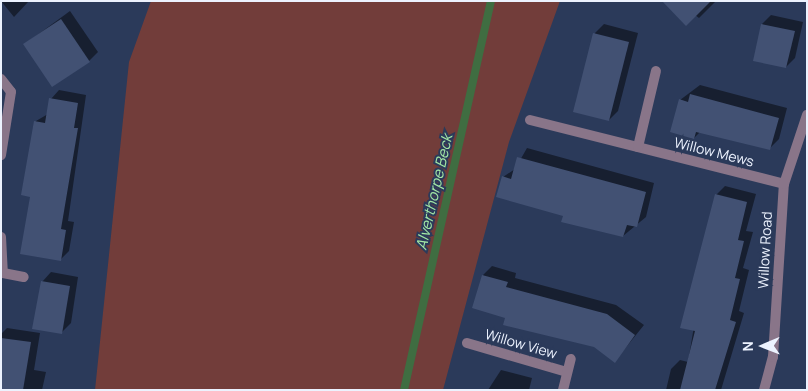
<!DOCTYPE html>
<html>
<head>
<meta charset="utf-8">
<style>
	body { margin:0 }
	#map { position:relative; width:808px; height:391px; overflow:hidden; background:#2b3a5a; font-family:Manrope,sans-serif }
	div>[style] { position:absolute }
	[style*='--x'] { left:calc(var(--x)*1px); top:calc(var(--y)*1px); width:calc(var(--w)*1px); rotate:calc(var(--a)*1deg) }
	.green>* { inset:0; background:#723d3a }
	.shadow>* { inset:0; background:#0007 }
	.stream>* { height:8px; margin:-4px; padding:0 4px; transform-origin:4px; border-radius:4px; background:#3f6d41 }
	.building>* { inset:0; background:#425173 }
	.street>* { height:10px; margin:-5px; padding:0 5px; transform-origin:5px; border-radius:5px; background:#897589 }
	span { translate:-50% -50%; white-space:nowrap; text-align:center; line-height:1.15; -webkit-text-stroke:4px #2b3a5a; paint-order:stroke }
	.street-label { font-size:14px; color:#ecf2fe }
	.water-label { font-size:15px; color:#a4e9a6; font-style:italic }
	.frame { position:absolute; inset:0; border:2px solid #ecf2fe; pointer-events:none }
	.north { position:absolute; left:738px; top:321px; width:50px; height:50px; -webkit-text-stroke:4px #2b3a5a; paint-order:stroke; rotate:269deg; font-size:14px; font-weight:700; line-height:20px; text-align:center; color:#ecf2fe }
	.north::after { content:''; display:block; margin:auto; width:18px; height:22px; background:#ecf2fe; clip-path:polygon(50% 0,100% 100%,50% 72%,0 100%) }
</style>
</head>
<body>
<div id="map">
	<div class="green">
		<i style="clip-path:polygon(151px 1px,560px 1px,509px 142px,443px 390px,95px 390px,129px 62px)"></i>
	</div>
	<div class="shadow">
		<i style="clip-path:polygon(1px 1px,29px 1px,14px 17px)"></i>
		<i style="clip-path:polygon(677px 1px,716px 1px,699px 18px)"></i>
		<i style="clip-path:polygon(70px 11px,98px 52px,89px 61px,25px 44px)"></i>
		<i style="clip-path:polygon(771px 15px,803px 22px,795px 58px,786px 67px,754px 60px,762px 24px)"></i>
		<i style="clip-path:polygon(604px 24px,638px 33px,618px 111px,609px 120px,595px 33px)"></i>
		<i style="clip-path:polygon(700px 85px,787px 108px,779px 139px,770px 148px,700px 132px,694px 138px,680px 100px)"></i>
		<i style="clip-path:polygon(59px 90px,86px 95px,68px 221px,74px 222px,69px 251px,61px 259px,32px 196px,23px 194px,36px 121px,48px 114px,51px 99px)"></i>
		<i style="clip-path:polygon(527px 148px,654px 183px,646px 217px,623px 236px,565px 215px,503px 177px,515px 169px)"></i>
		<i style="clip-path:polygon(725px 186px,756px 194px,746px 231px,753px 232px,743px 268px,749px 270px,739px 311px,744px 313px,721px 390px,666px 390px,671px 369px,680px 360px,688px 362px,716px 195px)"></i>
		<i style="clip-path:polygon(492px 266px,516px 273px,515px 278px,616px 305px,644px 325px,615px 361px,595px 346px,507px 317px,483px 275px)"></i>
		<i style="clip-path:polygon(51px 272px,78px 277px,71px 323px,61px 333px,42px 282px)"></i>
		<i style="clip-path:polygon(7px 328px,40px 333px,34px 370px,46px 372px,42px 390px,1px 390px,1px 334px)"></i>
		<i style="clip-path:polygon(501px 370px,532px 378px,529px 390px,488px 390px)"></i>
	</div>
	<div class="stream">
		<i style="--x:404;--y:390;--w:399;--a:-77.4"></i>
	</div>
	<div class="building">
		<i style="clip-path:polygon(662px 1px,711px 1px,686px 26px)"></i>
		<i style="clip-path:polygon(61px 19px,90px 62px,52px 87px,23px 44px)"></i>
		<i style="clip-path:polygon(761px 24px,795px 31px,786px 68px,753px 61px)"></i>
		<i style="clip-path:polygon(593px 33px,629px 42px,609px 121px,573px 112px)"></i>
		<i style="clip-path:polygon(690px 94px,779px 118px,770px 150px,696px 132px,694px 139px,670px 132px,679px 99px,688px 102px)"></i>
		<i style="clip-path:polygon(49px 98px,78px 103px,74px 128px,78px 128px,61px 229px,66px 230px,61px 261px,20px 254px,30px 197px,21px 195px,34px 121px,45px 123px)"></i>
		<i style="clip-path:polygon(517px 157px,646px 192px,637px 227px,627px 225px,623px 237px,561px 222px,563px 216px,496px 197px,502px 176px,511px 179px)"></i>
		<i style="clip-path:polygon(715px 194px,747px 202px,738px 240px,744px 241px,735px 278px,740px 279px,730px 320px,736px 322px,715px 390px,680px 390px,695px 331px,680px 328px)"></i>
		<i style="clip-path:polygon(482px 275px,508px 282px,506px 287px,607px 314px,635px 335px,615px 363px,594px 347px,503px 325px,505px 318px,472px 308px)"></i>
		<i style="clip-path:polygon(41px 281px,70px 286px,62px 334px,32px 329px)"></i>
		<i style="clip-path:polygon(1px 338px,31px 342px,23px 390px,1px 390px)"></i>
	</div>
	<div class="street">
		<i style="--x:1;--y:79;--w:16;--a:52"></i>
		<i style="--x:11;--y:92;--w:64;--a:99"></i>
		<i style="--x:530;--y:120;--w:262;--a:14.1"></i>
		<i style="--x:638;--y:147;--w:78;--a:-76.7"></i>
		<i style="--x:1;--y:237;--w:36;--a:87"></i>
		<i style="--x:3;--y:273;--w:21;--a:11"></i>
		<i style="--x:467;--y:343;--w:104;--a:16.2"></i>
		<i style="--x:563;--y:390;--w:32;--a:-76"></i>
		<i style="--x:764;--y:390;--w:34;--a:-75"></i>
		<i style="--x:773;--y:357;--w:173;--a:-86.4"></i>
		<i style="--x:784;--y:184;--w:73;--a:-71.6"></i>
	</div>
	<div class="street-label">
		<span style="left:714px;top:152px;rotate:14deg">Willow Mews</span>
		<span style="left:765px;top:250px;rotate:-87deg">Willow Road</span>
		<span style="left:521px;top:344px;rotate:16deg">Willow View</span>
	</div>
	<div class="water-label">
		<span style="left:434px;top:192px;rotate:-77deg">Alverthorpe Beck</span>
	</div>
	<div class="frame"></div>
	<div class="north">N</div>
</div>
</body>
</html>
